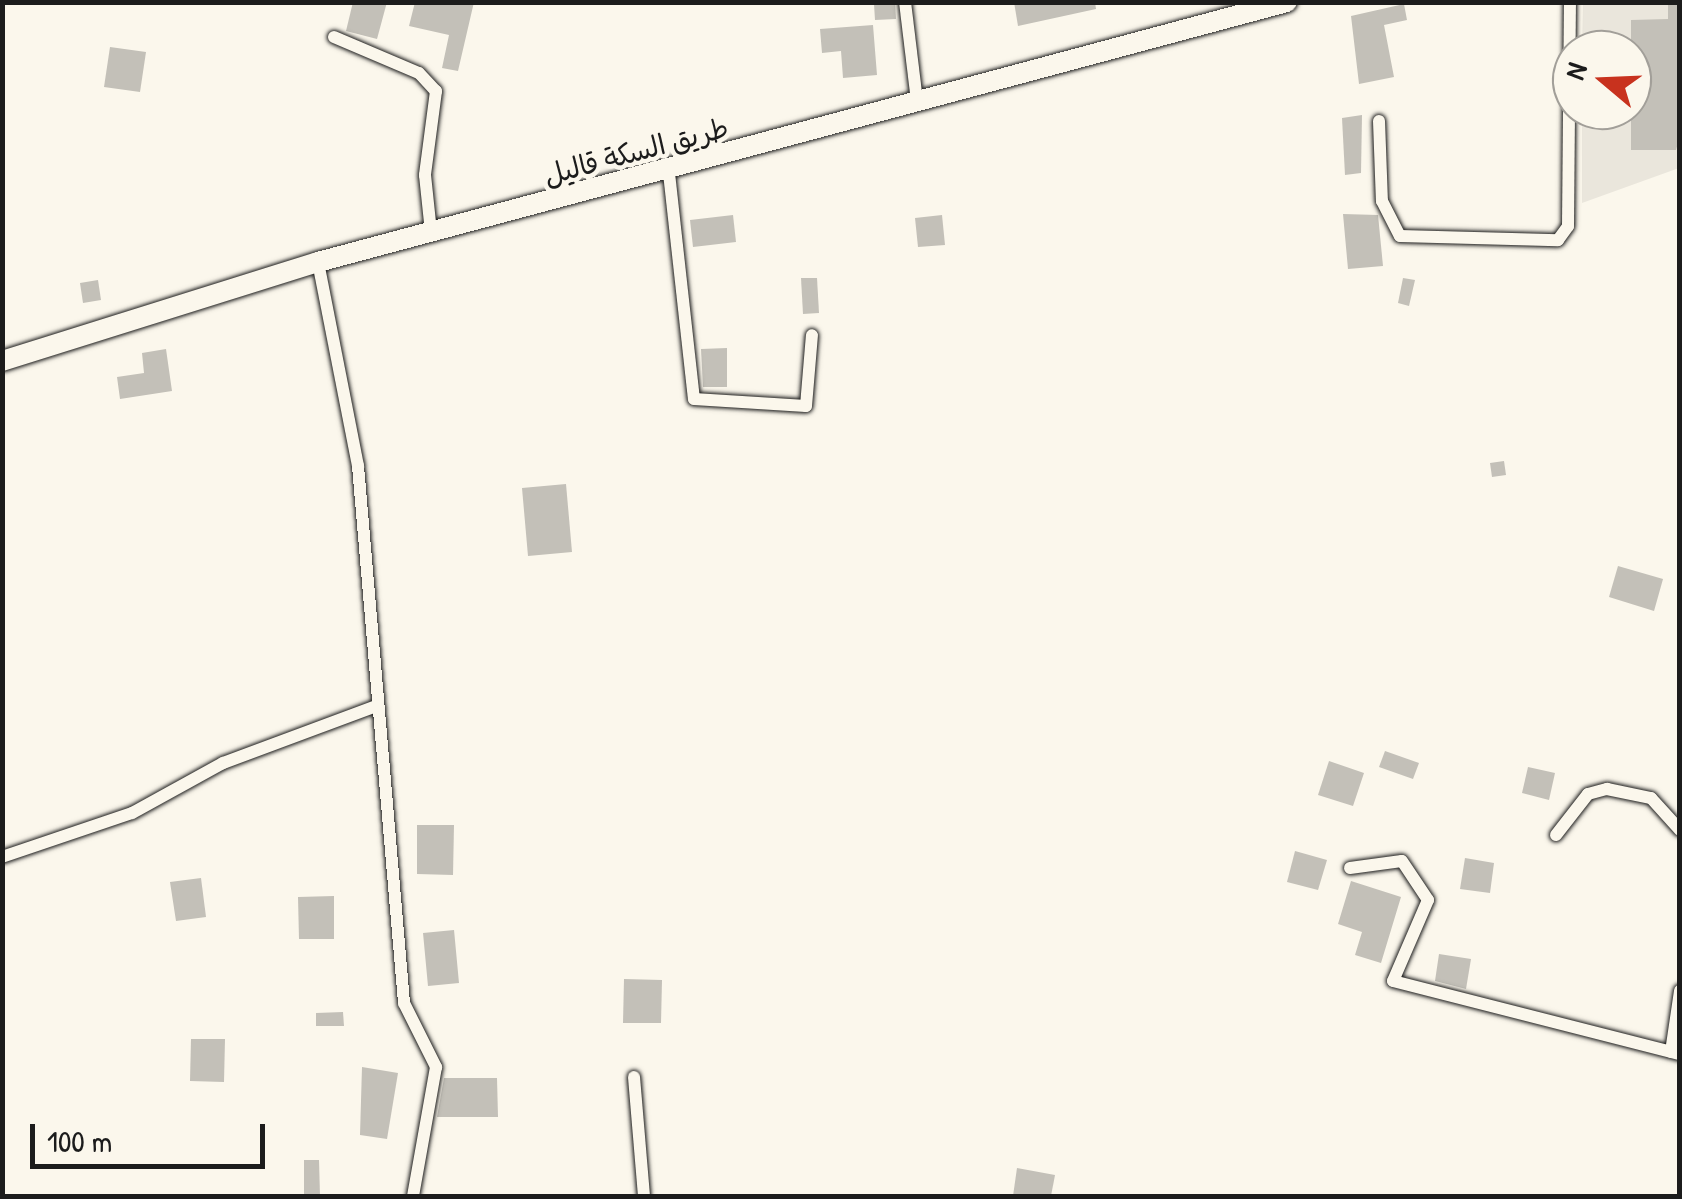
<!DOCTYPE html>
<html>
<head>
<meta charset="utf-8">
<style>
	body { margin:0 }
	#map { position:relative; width:1682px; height:1199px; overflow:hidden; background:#fbf7ec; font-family:"Patrick Hand","Playpen Sans Arabic",sans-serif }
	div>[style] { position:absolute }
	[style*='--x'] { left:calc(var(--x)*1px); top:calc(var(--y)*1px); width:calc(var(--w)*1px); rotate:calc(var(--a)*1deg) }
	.built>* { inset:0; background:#eae6dc }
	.building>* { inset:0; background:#c3c0b8 }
	.roads { filter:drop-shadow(0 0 2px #1c1c1c) drop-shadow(0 0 2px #1c1c1c) }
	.street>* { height:12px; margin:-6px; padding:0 6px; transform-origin:6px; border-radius:6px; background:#fbf7ec }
	.primary>* { height:20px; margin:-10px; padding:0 10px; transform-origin:10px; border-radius:10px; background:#fbf7ec }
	span { translate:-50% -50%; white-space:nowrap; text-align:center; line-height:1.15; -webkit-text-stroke:9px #fbf7ec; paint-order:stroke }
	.street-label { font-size:28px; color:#1c1c1c }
	.frame { position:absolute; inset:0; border:5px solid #1c1c1c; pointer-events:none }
	.north { position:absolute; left:1552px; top:30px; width:100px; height:100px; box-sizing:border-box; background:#fbf7ec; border:2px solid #a29f99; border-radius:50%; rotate:289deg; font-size:28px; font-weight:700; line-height:40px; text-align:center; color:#1c1c1c }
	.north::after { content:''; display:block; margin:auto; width:35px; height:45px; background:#c8321e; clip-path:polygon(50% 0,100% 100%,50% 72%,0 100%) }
	.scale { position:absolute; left:30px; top:1124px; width:235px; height:45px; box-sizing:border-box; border:5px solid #1c1c1c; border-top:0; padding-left:12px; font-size:30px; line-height:35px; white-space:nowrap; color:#1c1c1c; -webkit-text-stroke:8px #fbf7ec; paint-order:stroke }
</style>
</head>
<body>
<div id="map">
	<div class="built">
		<i style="clip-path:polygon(1583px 3px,1679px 3px,1679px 168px,1582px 203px,1582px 110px,1632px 110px,1632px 50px,1582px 50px)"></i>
	</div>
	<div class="building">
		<i style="clip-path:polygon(353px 2px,387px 2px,377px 39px,346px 31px)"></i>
		<i style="clip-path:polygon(415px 2px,474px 2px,458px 71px,442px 68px,449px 35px,409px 26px)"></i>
		<i style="clip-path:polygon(895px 2px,896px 19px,875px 20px,874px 4px)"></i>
		<i style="clip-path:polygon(1014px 2px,1095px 2px,1096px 9px,1018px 26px)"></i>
		<i style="clip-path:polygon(1668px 2px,1680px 2px,1680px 136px,1676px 150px,1631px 150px,1631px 20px,1668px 19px)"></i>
		<i style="clip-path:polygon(1404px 4px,1407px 20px,1384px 25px,1394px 77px,1359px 84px,1351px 16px)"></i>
		<i style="clip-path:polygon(873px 25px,877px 75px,843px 78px,841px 51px,822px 53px,820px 29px)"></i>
		<i style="clip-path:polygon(110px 47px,146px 52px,140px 92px,104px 87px)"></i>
		<i style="clip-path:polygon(1362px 115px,1361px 173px,1345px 175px,1342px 118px)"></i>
		<i style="clip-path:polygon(1343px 214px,1378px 215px,1383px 266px,1348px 269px)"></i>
		<i style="clip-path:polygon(733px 215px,736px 242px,693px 247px,690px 220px)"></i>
		<i style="clip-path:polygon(942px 215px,945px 245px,918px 247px,915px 218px)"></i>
		<i style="clip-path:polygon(801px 278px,817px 278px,819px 313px,803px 314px)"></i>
		<i style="clip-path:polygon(1403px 278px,1415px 280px,1409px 306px,1398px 303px)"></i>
		<i style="clip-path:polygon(98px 280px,101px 300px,83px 303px,80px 283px)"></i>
		<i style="clip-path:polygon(727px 348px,727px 387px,703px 387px,701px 349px)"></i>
		<i style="clip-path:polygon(166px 349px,172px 391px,120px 399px,117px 377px,144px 373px,142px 353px)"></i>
		<i style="clip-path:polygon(1504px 461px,1506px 475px,1492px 477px,1490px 463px)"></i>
		<i style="clip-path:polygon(566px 484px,572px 552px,528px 556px,522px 488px)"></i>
		<i style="clip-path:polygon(1618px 566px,1663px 579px,1654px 611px,1609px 597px)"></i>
		<i style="clip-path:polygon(1385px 751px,1419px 763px,1413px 779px,1379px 767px)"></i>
		<i style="clip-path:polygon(1329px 761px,1364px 773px,1353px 806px,1318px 795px)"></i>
		<i style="clip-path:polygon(1528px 767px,1555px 773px,1549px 800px,1522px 793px)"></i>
		<i style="clip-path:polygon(417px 825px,454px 825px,453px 875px,417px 874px)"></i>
		<i style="clip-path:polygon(1295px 851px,1327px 860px,1318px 890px,1287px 882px)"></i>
		<i style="clip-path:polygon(1465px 858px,1494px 863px,1490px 893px,1460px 889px)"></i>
		<i style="clip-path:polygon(201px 878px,206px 917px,176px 921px,170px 882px)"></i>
		<i style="clip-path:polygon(1351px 881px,1401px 897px,1381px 963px,1355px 955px,1362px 932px,1338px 924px)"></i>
		<i style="clip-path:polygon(334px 896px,334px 939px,299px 939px,298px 897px)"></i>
		<i style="clip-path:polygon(454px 930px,459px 983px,428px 986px,423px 933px)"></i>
		<i style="clip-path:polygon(1439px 954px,1471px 959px,1466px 989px,1435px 981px)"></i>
		<i style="clip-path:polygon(624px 979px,662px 980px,661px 1023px,623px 1023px)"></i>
		<i style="clip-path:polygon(343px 1012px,344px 1026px,316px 1026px,316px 1013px)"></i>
		<i style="clip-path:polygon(191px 1039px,225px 1039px,224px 1082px,190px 1081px)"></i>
		<i style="clip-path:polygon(362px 1067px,398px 1073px,387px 1139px,360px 1135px)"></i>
		<i style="clip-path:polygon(444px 1078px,497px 1078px,498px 1117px,437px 1117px)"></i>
		<i style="clip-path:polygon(304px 1160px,319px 1160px,320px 1196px,304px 1196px)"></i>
		<i style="clip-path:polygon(1017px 1168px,1055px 1175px,1051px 1196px,1013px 1196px)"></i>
	</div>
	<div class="roads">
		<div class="street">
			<i style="--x:905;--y:2;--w:100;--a:83.1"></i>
			<i style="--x:334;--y:37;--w:92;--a:23"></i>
			<i style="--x:419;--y:73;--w:25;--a:47"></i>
			<i style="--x:436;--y:91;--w:85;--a:97.5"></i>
			<i style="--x:425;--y:175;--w:57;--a:84"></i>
			<i style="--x:1379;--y:121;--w:80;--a:87.9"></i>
			<i style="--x:1382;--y:201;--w:39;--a:63"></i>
			<i style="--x:1400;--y:236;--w:158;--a:1.5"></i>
			<i style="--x:1558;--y:240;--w:17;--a:-54"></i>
			<i style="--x:1568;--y:226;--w:224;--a:-89.5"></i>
			<i style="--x:669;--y:173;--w:227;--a:83.7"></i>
			<i style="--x:694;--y:399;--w:112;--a:3.6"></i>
			<i style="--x:806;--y:406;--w:71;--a:-85.2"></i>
			<i style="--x:318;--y:262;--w:208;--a:78.9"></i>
			<i style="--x:358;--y:466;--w:539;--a:85.1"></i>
			<i style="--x:404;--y:1003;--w:72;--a:63.4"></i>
			<i style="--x:436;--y:1067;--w:131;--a:100.1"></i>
			<i style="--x:1556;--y:835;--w:52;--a:-52"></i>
			<i style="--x:1588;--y:794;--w:20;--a:-15"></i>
			<i style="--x:1607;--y:789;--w:45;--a:11.6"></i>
			<i style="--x:1651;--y:798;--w:43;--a:47.8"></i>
			<i style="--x:2;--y:857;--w:137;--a:-18.7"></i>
			<i style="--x:132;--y:813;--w:104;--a:-28.8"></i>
			<i style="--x:223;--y:763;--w:163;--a:-20.4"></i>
			<i style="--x:1350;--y:868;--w:52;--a:-7.7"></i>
			<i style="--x:1402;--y:861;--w:47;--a:56.3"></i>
			<i style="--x:1428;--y:900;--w:88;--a:113.4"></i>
			<i style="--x:1393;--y:981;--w:296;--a:14.3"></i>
			<i style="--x:1671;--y:1052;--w:62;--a:-81.6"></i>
			<i style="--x:634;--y:1077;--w:119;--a:85.2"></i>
		</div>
		<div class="primary">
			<i style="--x:2;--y:361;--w:331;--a:-17.4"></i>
			<i style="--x:318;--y:262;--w:1003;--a:-15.02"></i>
		</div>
	</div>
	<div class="street-label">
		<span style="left:636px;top:151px;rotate:-15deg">طريق السكة قاليل</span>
	</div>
	<div class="frame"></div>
	<div class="north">N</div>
	<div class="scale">100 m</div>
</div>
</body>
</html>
